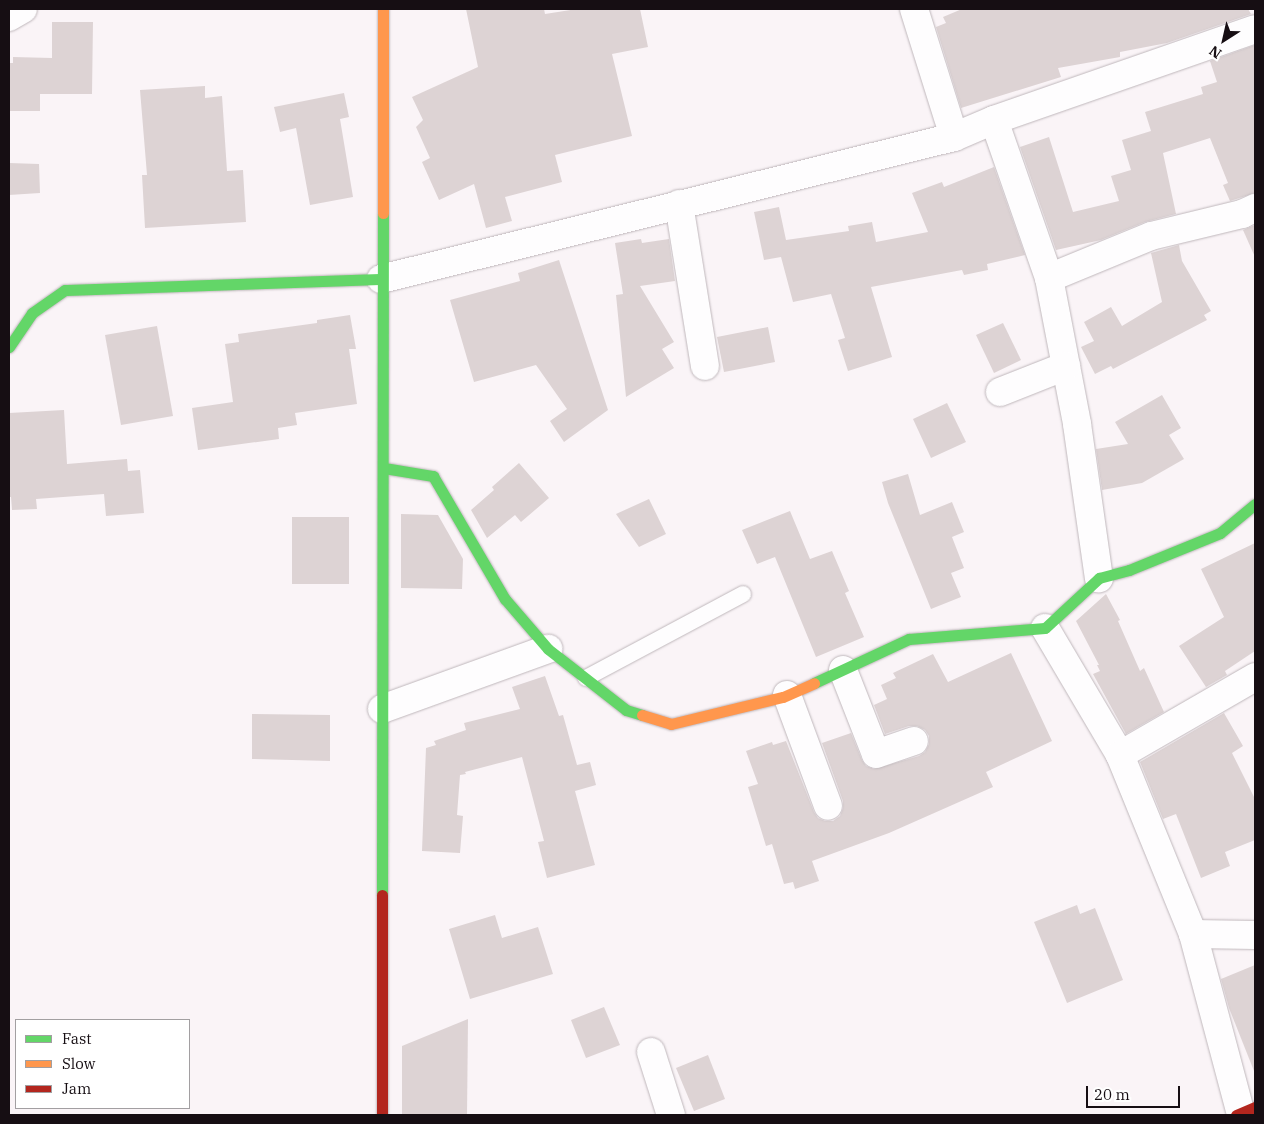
<!DOCTYPE html>
<html>
<head>
<meta charset="utf-8">
<style>
	body { margin:0 }
	#map { position:relative; width:1264px; height:1124px; overflow:hidden; background:#faf4f7; font-family:"IBM Plex Serif",serif }
	div>[style] { position:absolute }
	[style*='--x'] { left:calc(var(--x)*1px); top:calc(var(--y)*1px); width:calc(var(--w)*1px); rotate:calc(var(--a)*1deg) }
	.building>* { inset:0; background:#ddd3d4 }
	.roads { filter:drop-shadow(0 0 1px #bfb7bb) drop-shadow(0 0 1px #bfb7bb) }
	.lane>* { height:16px; margin:-8px; padding:0 8px; transform-origin:8px; border-radius:8px; background:#fefdfe }
	.street>* { height:28px; margin:-14px; padding:0 14px; transform-origin:14px; border-radius:14px; background:#fefdfe }
	.fast>* { height:11px; margin:-5.5px; padding:0 5.5px; transform-origin:5.5px; border-radius:5.5px; background:#63d668 }
	.slow>* { height:11px; margin:-5.5px; padding:0 5.5px; transform-origin:5.5px; border-radius:5.5px; background:#ff974d }
	.jam>* { height:11px; margin:-5.5px; padding:0 5.5px; transform-origin:5.5px; border-radius:5.5px; background:#b3261e }
	span { translate:-50% -50%; white-space:nowrap; text-align:center; line-height:1.15; -webkit-text-stroke:4px #fff; paint-order:stroke }
	.frame { position:absolute; inset:0; border:10px solid #160e13; pointer-events:none }
	.legend { position:absolute; left:15px; top:1019px; width:175px; height:90px; box-sizing:border-box; background:#fff; border:1px solid #a29fa1; margin:0; padding:6px 9px; list-style:none; font-size:15px; color:#160e13 }
	.legend li { display:flex; align-items:center; gap:10px; height:25px }
	.legend b { width:25px; border:1px solid #a29fa1 }
	.north { position:absolute; left:1199px; top:15px; width:50px; height:50px; -webkit-text-stroke:4px #fff; paint-order:stroke; rotate:215deg; font-size:14px; font-weight:700; line-height:20px; text-align:center; color:#160e13 }
	.north::after { content:''; display:block; margin:auto; width:18px; height:22px; background:#160e13; clip-path:polygon(50% 0,100% 100%,50% 72%,0 100%) }
	.scale { position:absolute; left:1086px; top:1086px; width:94px; height:22px; box-sizing:border-box; border:2px solid #160e13; border-top:0; padding-left:6px; font-size:15px; line-height:18px; white-space:nowrap; color:#160e13; -webkit-text-stroke:4px #fff; paint-order:stroke }
</style>
</head>
<body>
<div id="map">
	<div class="building">
		<i style="clip-path:polygon(466px 9px,544px 9px,545px 14px,577px 9px,640px 9px,648px 47px,612px 54px,632px 136px,555px 155px,562px 182px,505px 197px,512px 221px,486px 228px,474px 184px,439px 200px,422px 162px,430px 158px,416px 127px,423px 120px,412px 97px,478px 67px)"></i>
		<i style="clip-path:polygon(962px 9px,1248px 9px,1251px 14px,1167px 43px,1120px 52px,1120px 57px,1058px 68px,1061px 77px,961px 108px,936px 27px,946px 23px,943px 17px)"></i>
		<i style="clip-path:polygon(52px 22px,93px 22px,92px 94px,40px 94px,40px 111px,9px 111px,9px 63px,13px 63px,13px 57px,52px 58px)"></i>
		<i style="clip-path:polygon(1255px 45px,1255px 193px,1230px 201px,1223px 185px,1228px 183px,1210px 138px,1163px 153px,1176px 214px,1145px 222px,1101px 240px,1056px 250px,1020px 147px,1049px 137px,1073px 212px,1119px 201px,1111px 176px,1131px 170px,1122px 140px,1151px 131px,1145px 112px,1203px 94px,1201px 87px,1217px 82px,1210px 61px)"></i>
		<i style="clip-path:polygon(205px 86px,205px 98px,222px 96px,227px 171px,243px 170px,246px 222px,145px 228px,142px 175px,147px 175px,140px 90px)"></i>
		<i style="clip-path:polygon(344px 93px,349px 117px,340px 119px,353px 197px,310px 205px,296px 128px,280px 132px,274px 107px)"></i>
		<i style="clip-path:polygon(9px 163px,39px 164px,40px 193px,9px 195px)"></i>
		<i style="clip-path:polygon(994px 167px,1025px 255px,987px 264px,988px 270px,964px 275px,962px 270px,871px 287px,892px 357px,848px 371px,838px 340px,845px 338px,831px 294px,793px 302px,781px 257px,764px 260px,754px 212px,779px 207px,786px 240px,849px 231px,848px 226px,872px 222px,876px 242px,928px 232px,912px 193px,942px 182px,944px 187px)"></i>
		<i style="clip-path:polygon(1255px 225px,1255px 257px,1243px 230px)"></i>
		<i style="clip-path:polygon(641px 239px,642px 243px,669px 239px,675px 281px,640px 286px,674px 342px,662px 349px,674px 368px,626px 397px,616px 295px,623px 294px,615px 243px)"></i>
		<i style="clip-path:polygon(1179px 245px,1182px 261px,1211px 311px,1204px 315px,1207px 320px,1113px 369px,1111px 366px,1095px 374px,1081px 347px,1094px 341px,1084px 322px,1111px 307px,1122px 326px,1162px 302px,1151px 253px)"></i>
		<i style="clip-path:polygon(559px 260px,608px 410px,564px 442px,550px 421px,567px 409px,536px 365px,474px 382px,450px 300px,520px 281px,518px 273px)"></i>
		<i style="clip-path:polygon(350px 315px,356px 349px,349px 349px,357px 404px,295px 413px,297px 425px,278px 428px,279px 439px,198px 450px,192px 408px,233px 402px,225px 344px,239px 342px,238px 334px,317px 323px,317px 320px)"></i>
		<i style="clip-path:polygon(1003px 323px,1021px 360px,994px 373px,976px 335px)"></i>
		<i style="clip-path:polygon(157px 326px,173px 416px,121px 425px,105px 335px)"></i>
		<i style="clip-path:polygon(768px 327px,775px 362px,724px 372px,717px 337px)"></i>
		<i style="clip-path:polygon(1162px 395px,1181px 428px,1169px 435px,1184px 459px,1142px 483px,1102px 490px,1096px 449px,1128px 444px,1115px 422px)"></i>
		<i style="clip-path:polygon(947px 403px,966px 442px,931px 458px,913px 419px)"></i>
		<i style="clip-path:polygon(64px 410px,67px 464px,127px 459px,128px 471px,140px 470px,144px 513px,106px 516px,104px 494px,36px 499px,37px 509px,12px 510px,11px 497px,9px 497px,9px 413px)"></i>
		<i style="clip-path:polygon(519px 463px,549px 498px,521px 522px,515px 515px,487px 538px,471px 510px,494px 490px,492px 487px)"></i>
		<i style="clip-path:polygon(908px 474px,920px 515px,952px 502px,964px 532px,952px 537px,964px 568px,951px 573px,961px 597px,931px 609px,888px 503px,882px 482px)"></i>
		<i style="clip-path:polygon(649px 499px,666px 534px,639px 547px,616px 514px)"></i>
		<i style="clip-path:polygon(790px 511px,810px 559px,832px 551px,849px 591px,845px 593px,864px 637px,816px 657px,775px 557px,757px 564px,742px 530px)"></i>
		<i style="clip-path:polygon(401px 514px,438px 515px,463px 559px,462px 589px,401px 588px)"></i>
		<i style="clip-path:polygon(292px 517px,349px 517px,349px 584px,292px 584px)"></i>
		<i style="clip-path:polygon(1255px 543px,1255px 651px,1225px 671px,1227px 675px,1206px 687px,1179px 646px,1224px 617px,1201px 569px)"></i>
		<i style="clip-path:polygon(1106px 594px,1120px 620px,1118px 621px,1140px 671px,1144px 668px,1164px 712px,1126px 734px,1093px 674px,1100px 671px,1097px 665px,1099px 665px,1076px 621px)"></i>
		<i style="clip-path:polygon(1011px 653px,1052px 741px,986px 772px,993px 787px,889px 833px,812px 861px,819px 881px,795px 889px,793px 882px,784px 884px,772px 844px,766px 846px,748px 787px,758px 784px,746px 751px,772px 742px,773px 745px,786px 741px,814px 812px,818px 818px,825px 821px,833px 821px,840px 816px,843px 808px,843px 801px,822px 743px,851px 733px,862px 760px,866px 766px,874px 769px,919px 756px,925px 752px,929px 744px,929px 736px,925px 730px,917px 726px,909px 726px,885px 734px,874px 705px,887px 699px,881px 685px,896px 678px,893px 673px,933px 654px,948px 682px)"></i>
		<i style="clip-path:polygon(545px 676px,559px 716px,563px 715px,577px 765px,590px 762px,596px 785px,575px 791px,595px 865px,547px 878px,538px 842px,544px 841px,522px 757px,465px 772px,466px 774px,460px 775px,457px 815px,463px 816px,460px 853px,422px 851px,426px 748px,436px 745px,434px 741px,466px 730px,464px 723px,520px 709px,512px 687px)"></i>
		<i style="clip-path:polygon(1224px 713px,1243px 746px,1232px 753px,1255px 799px,1255px 840px,1225px 852px,1230px 866px,1201px 878px,1176px 814px,1163px 819px,1140px 762px)"></i>
		<i style="clip-path:polygon(252px 714px,330px 715px,330px 761px,252px 759px)"></i>
		<i style="clip-path:polygon(1077px 905px,1080px 914px,1095px 908px,1123px 980px,1067px 1003px,1034px 922px)"></i>
		<i style="clip-path:polygon(495px 915px,502px 938px,538px 927px,553px 974px,470px 999px,449px 929px)"></i>
		<i style="clip-path:polygon(1255px 965px,1255px 1070px,1254px 1071px,1229px 1008px,1221px 979px)"></i>
		<i style="clip-path:polygon(604px 1007px,620px 1045px,586px 1058px,571px 1020px)"></i>
		<i style="clip-path:polygon(468px 1019px,467px 1115px,402px 1115px,402px 1046px)"></i>
		<i style="clip-path:polygon(708px 1055px,725px 1099px,694px 1111px,676px 1068px)"></i>
	</div>
	<div class="roads">
		<div class="lane">
			<i style="--x:586;--y:678;--w:178;--a:-28.1"></i>
		</div>
		<div class="street">
			<i style="--x:914;--y:9;--w:134;--a:72.6"></i>
			<i style="--x:9;--y:17;--w:16;--a:-30"></i>
			<i style="--x:994;--y:120;--w:167;--a:70.8"></i>
			<i style="--x:1049;--y:278;--w:149;--a:79.1"></i>
			<i style="--x:1077;--y:424;--w:156;--a:81.9"></i>
			<i style="--x:679;--y:204;--w:164;--a:80.9"></i>
			<i style="--x:1049;--y:278;--w:110;--a:-22.4"></i>
			<i style="--x:1151;--y:236;--w:94;--a:-13.6"></i>
			<i style="--x:1242;--y:214;--w:14;--a:-25"></i>
			<i style="--x:381;--y:279;--w:590;--a:-13.92"></i>
			<i style="--x:954;--y:137;--w:43;--a:-23"></i>
			<i style="--x:994;--y:120;--w:276;--a:-19.2"></i>
			<i style="--x:1000;--y:392;--w:71;--a:-21.5"></i>
			<i style="--x:1045;--y:628;--w:147;--a:59.4"></i>
			<i style="--x:1120;--y:755;--w:193;--a:67.8"></i>
			<i style="--x:1193;--y:934;--w:187;--a:75.1"></i>
			<i style="--x:843;--y:670;--w:90;--a:68.6"></i>
			<i style="--x:876;--y:754;--w:40;--a:-18.9"></i>
			<i style="--x:787;--y:695;--w:118;--a:69.7"></i>
			<i style="--x:382;--y:709;--w:177;--a:-19.9"></i>
			<i style="--x:1120;--y:755;--w:156;--a:-30"></i>
			<i style="--x:1193;--y:934;--w:62;--a:0.9"></i>
			<i style="--x:651;--y:1052;--w:66;--a:72.4"></i>
		</div>
		<div class="fast">
			<i style="--x:9;--y:347;--w:41;--a:-55.9"></i>
			<i style="--x:32;--y:313;--w:40;--a:-34.9"></i>
			<i style="--x:65;--y:290;--w:316;--a:-2"></i>
			<i style="--x:384;--y:468;--w:50;--a:9.3"></i>
			<i style="--x:433;--y:476;--w:143;--a:59.7"></i>
			<i style="--x:505;--y:599;--w:66;--a:49.3"></i>
			<i style="--x:548;--y:649;--w:99;--a:38"></i>
			<i style="--x:626;--y:710;--w:17;--a:17"></i>
			<i style="--x:814;--y:683;--w:105;--a:-24.9"></i>
			<i style="--x:909;--y:639;--w:136;--a:-4.6"></i>
			<i style="--x:1045;--y:628;--w:74;--a:-42.8"></i>
			<i style="--x:1099;--y:578;--w:31;--a:-15"></i>
			<i style="--x:1129;--y:570;--w:98;--a:-22.1"></i>
			<i style="--x:1220;--y:533;--w:45;--a:-39.6"></i>
			<i style="--x:382;--y:895;--w:682;--a:-89.92"></i>
		</div>
		<div class="slow">
			<i style="--x:383;--y:213;--w:204;--a:-90"></i>
			<i style="--x:642;--y:715;--w:30;--a:17"></i>
			<i style="--x:671;--y:724;--w:115;--a:-13.6"></i>
			<i style="--x:783;--y:697;--w:34;--a:-24"></i>
		</div>
		<div class="jam">
			<i style="--x:382;--y:1115;--w:220;--a:-90"></i>
			<i style="--x:1236;--y:1115;--w:21;--a:-23"></i>
		</div>
	</div>
	<div class="frame"></div>
	<ul class="legend">
	<li><b style="height:6px;background:#63d668"></b>Fast</li>
	<li><b style="height:6px;background:#ff974d"></b>Slow</li>
	<li><b style="height:6px;background:#b3261e"></b>Jam</li>
	</ul>
	<div class="north">N</div>
	<div class="scale">20 m</div>
</div>
</body>
</html>
